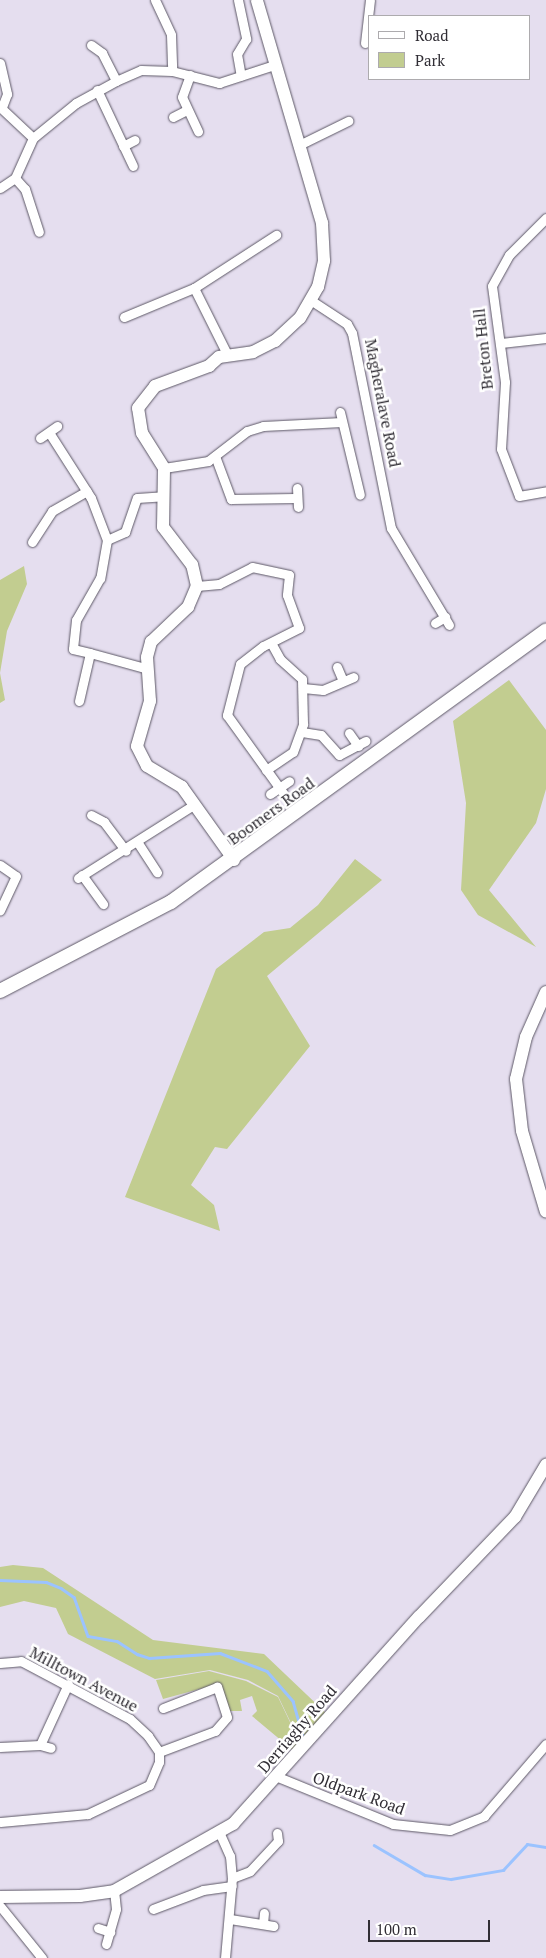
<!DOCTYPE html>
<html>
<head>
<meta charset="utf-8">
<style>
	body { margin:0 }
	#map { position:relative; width:546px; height:1958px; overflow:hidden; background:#e5deef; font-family:"PT Serif",serif }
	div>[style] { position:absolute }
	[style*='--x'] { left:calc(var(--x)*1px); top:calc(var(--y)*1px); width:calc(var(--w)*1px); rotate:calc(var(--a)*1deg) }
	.green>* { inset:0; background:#c2cd90 }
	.stream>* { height:2.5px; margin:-1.25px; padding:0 1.25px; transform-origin:1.25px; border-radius:1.25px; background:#9bc3ff }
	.roads { filter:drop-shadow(0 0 1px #5d5866) drop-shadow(0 0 1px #5d5866) }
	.street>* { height:9px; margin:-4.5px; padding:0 4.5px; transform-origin:4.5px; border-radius:4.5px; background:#fff }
	.secondary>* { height:12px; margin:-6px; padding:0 6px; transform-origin:6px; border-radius:6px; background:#fff }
	.primary>* { height:14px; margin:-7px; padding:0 7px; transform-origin:7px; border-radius:7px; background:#fff }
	span { translate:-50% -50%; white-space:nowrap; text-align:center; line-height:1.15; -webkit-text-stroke:5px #fff; paint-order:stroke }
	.street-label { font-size:16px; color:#312e35 }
	.legend { position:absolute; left:368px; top:15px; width:162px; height:65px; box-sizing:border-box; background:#fff; border:1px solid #adabae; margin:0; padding:6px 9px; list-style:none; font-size:15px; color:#312e35 }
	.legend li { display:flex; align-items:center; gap:10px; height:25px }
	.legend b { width:25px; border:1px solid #adabae }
	.scale { position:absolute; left:368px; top:1920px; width:122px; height:22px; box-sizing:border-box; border:2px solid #312e35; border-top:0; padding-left:6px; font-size:15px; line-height:18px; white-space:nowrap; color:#312e35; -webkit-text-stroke:4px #fff; paint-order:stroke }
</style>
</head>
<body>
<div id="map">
	<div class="green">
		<i style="clip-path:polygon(24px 566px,27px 584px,7px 631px,0 673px,5px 700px,0 703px,0 580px)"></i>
		<i style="clip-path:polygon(509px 680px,546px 730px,546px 789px,536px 823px,489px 890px,536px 947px,478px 915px,461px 890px,466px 803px,453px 721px)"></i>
		<i style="clip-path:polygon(355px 859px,382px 880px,267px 976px,310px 1046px,227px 1149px,215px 1147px,191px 1185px,214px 1205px,220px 1231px,125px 1197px,216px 969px,264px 932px,290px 928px,318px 905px)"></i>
		<i style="clip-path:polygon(13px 1565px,43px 1568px,153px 1640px,264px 1654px,327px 1714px,301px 1744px,278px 1696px,248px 1680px,210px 1670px,155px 1679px,68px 1634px,56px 1608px,24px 1601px,0 1607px,0 1567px)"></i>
		<i style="clip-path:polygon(209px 1671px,246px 1681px,278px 1697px,301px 1745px,295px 1752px,252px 1716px,257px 1711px,252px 1696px,240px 1700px,242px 1711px,229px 1711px,218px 1684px,163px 1699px,156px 1680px)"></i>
	</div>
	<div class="stream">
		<i style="--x:0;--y:1580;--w:46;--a:2.5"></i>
		<i style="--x:46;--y:1582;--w:16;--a:22"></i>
		<i style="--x:61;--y:1588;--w:16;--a:35"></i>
		<i style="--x:74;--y:1597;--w:41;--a:70.3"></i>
		<i style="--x:88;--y:1636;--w:29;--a:10"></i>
		<i style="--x:117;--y:1641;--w:24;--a:33"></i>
		<i style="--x:137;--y:1654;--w:13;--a:18"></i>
		<i style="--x:149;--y:1658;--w:71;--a:-4"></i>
		<i style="--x:220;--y:1653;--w:50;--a:21"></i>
		<i style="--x:267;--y:1671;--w:40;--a:49"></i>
		<i style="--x:293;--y:1701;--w:36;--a:74"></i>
		<i style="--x:374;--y:1845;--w:59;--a:30.5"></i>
		<i style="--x:425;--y:1875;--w:26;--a:9"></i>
		<i style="--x:451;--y:1879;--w:53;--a:-9.8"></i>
		<i style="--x:503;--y:1870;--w:35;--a:-47"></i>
		<i style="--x:527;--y:1844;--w:19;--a:9"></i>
	</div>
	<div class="roads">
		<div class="street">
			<i style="--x:155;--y:0;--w:38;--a:65"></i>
			<i style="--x:171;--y:35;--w:36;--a:88"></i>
			<i style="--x:238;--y:0;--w:40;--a:78"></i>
			<i style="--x:246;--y:39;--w:17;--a:121"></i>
			<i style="--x:237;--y:54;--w:22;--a:80"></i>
			<i style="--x:365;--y:43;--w:43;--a:-83.4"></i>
			<i style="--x:91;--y:45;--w:14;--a:36"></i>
			<i style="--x:102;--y:53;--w:31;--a:63"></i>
			<i style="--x:0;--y:63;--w:32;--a:77"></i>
			<i style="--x:7;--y:94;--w:14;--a:111"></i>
			<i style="--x:190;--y:75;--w:23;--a:110"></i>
			<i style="--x:182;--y:97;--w:38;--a:65"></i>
			<i style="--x:97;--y:90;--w:84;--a:64.7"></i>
			<i style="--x:0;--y:107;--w:45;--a:43.2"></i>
			<i style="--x:173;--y:117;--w:16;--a:-27"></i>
			<i style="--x:299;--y:145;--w:55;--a:-26.1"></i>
			<i style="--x:123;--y:146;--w:13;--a:-27"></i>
			<i style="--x:15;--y:178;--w:15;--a:48"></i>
			<i style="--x:25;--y:189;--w:45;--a:72"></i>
			<i style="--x:0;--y:188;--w:18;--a:-34"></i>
			<i style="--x:15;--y:178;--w:44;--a:-65.8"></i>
			<i style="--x:33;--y:138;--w:55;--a:-39.1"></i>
			<i style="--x:76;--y:103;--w:46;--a:-28.8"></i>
			<i style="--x:116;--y:81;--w:27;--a:-24"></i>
			<i style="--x:141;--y:70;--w:31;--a:2"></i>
			<i style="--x:172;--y:71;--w:49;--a:14.3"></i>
			<i style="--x:219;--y:83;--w:58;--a:-18.1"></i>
			<i style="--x:546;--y:218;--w:52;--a:135"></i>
			<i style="--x:509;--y:255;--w:35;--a:119"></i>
			<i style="--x:492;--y:286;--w:97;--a:82.3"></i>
			<i style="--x:505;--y:382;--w:67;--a:93.4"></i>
			<i style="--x:501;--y:449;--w:50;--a:69"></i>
			<i style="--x:519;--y:496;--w:27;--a:-10"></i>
			<i style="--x:194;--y:288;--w:74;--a:63.4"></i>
			<i style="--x:312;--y:301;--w:42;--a:33.3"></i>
			<i style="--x:347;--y:324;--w:10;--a:61"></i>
			<i style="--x:352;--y:333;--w:199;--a:78.7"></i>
			<i style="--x:391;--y:528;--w:113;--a:59.1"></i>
			<i style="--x:124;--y:317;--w:76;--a:-22.5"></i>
			<i style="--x:194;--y:288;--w:98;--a:-32.9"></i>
			<i style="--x:501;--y:343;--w:45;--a:-6.3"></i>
			<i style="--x:340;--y:412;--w:85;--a:76.5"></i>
			<i style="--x:50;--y:434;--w:76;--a:57.4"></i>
			<i style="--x:91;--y:498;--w:45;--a:69.1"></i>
			<i style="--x:107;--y:540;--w:39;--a:100"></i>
			<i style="--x:100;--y:578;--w:48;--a:119.7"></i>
			<i style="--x:76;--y:620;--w:29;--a:96"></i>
			<i style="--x:73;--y:649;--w:17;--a:13"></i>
			<i style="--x:40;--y:438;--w:21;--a:-35"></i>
			<i style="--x:215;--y:456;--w:46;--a:69.6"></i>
			<i style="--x:231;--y:499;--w:64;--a:-0.9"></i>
			<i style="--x:164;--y:468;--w:45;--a:-9"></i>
			<i style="--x:208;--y:461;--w:49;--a:-37.6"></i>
			<i style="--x:247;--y:431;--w:17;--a:-17"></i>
			<i style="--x:263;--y:426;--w:79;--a:-2.9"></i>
			<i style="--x:297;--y:488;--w:19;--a:87"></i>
			<i style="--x:107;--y:540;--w:20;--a:-24"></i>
			<i style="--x:125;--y:532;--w:36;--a:-71"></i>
			<i style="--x:137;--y:498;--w:26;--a:-4"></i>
			<i style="--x:32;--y:542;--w:37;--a:-57"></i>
			<i style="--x:52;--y:511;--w:40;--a:-29.7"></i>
			<i style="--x:197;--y:586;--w:22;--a:-5"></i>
			<i style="--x:219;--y:584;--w:37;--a:-27"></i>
			<i style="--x:252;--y:567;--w:38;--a:12"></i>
			<i style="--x:289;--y:575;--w:20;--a:96"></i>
			<i style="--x:287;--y:595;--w:35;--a:70"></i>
			<i style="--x:299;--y:628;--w:40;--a:153.4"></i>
			<i style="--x:263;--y:646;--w:29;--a:142"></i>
			<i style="--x:240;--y:664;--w:53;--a:104.3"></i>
			<i style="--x:227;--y:715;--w:96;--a:54.3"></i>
			<i style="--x:435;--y:623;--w:12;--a:-31"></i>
			<i style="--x:337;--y:667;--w:15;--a:67"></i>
			<i style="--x:303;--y:688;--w:20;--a:6"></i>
			<i style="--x:323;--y:690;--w:33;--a:-23"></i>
			<i style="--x:79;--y:701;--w:49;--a:-77.1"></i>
			<i style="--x:90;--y:653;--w:60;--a:15.4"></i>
			<i style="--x:302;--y:732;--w:19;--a:9"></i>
			<i style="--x:321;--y:735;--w:27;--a:48"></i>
			<i style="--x:339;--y:755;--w:30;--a:-28"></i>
			<i style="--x:349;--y:733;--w:16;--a:55"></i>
			<i style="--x:266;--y:770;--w:32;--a:-34"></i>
			<i style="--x:293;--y:752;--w:30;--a:-70"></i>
			<i style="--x:303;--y:724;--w:45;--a:-91.3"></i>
			<i style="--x:302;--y:679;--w:30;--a:-138"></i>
			<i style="--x:280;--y:659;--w:18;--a:-119"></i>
			<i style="--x:270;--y:794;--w:23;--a:-34"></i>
			<i style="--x:91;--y:815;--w:15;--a:28"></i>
			<i style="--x:104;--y:822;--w:36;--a:53"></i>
			<i style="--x:138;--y:843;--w:35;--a:57"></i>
			<i style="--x:0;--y:865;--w:19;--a:35"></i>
			<i style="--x:16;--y:876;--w:38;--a:115"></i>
			<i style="--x:82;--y:875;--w:36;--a:54"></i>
			<i style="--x:78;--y:878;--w:138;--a:-32.3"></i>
			<i style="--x:0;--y:1663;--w:21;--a:-5"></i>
			<i style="--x:21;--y:1661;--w:123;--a:28"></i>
			<i style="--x:130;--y:1719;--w:25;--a:43"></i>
			<i style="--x:148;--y:1736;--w:19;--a:55"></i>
			<i style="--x:159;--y:1752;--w:10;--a:90"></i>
			<i style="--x:159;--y:1762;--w:25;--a:113"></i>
			<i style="--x:149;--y:1785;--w:68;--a:154.6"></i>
			<i style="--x:88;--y:1814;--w:88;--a:174.8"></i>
			<i style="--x:40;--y:1745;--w:11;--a:15"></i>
			<i style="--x:0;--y:1747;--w:40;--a:-2.9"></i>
			<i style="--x:40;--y:1745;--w:67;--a:-65.3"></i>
			<i style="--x:159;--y:1752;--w:60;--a:-20.6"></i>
			<i style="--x:215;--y:1731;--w:18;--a:-49"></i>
			<i style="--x:227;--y:1717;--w:32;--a:-108"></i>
			<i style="--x:217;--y:1687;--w:58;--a:158.7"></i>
			<i style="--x:278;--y:1777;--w:124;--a:22.2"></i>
			<i style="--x:393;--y:1824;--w:57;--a:6"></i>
			<i style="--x:450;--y:1830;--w:37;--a:-22"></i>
			<i style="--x:484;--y:1816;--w:95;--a:-49.3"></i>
			<i style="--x:220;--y:1834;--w:24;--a:66"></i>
			<i style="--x:230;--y:1856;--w:22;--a:85"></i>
			<i style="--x:232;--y:1878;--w:80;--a:95"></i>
			<i style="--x:232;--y:1878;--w:19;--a:-21"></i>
			<i style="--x:250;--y:1871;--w:41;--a:-47"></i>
			<i style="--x:278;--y:1841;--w:8;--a:-97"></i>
			<i style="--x:0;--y:1906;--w:67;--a:51.1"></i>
			<i style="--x:153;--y:1909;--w:53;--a:-20.8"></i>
			<i style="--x:203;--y:1890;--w:29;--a:-8"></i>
			<i style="--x:230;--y:1919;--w:44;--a:9.2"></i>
			<i style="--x:263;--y:1924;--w:11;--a:-85"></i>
			<i style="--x:98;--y:1928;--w:13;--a:18"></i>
			<i style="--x:106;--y:1944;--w:36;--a:-74"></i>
			<i style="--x:116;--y:1909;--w:18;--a:-96"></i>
		</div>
		<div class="secondary">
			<i style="--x:234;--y:860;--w:90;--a:-125.5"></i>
			<i style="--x:182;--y:787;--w:41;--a:-149"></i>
			<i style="--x:147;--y:766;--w:22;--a:-117"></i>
			<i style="--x:137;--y:746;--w:47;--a:-73.9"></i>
			<i style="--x:150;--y:701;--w:44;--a:-93.9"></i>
			<i style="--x:147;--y:657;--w:16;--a:-75"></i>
			<i style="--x:151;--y:642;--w:51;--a:-43.4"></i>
			<i style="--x:188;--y:607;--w:23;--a:-67"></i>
			<i style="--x:197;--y:586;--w:22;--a:-103"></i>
			<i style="--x:192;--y:565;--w:48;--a:-127.3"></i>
			<i style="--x:163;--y:527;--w:59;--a:-89"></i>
			<i style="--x:164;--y:468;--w:41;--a:-122.2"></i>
			<i style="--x:142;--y:433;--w:25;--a:-99"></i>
			<i style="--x:138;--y:408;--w:28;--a:-52"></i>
			<i style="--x:155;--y:386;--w:58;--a:-20.3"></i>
			<i style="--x:209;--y:366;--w:13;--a:-42"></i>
			<i style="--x:219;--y:357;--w:34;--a:-8"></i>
			<i style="--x:253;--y:352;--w:25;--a:-27"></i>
			<i style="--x:275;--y:341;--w:34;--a:-43"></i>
			<i style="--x:300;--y:318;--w:36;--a:-60"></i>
			<i style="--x:318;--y:287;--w:27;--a:-77"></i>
			<i style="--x:324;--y:261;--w:38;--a:-93"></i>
			<i style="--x:322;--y:223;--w:232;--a:-106.3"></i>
			<i style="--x:546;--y:992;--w:49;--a:114"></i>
			<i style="--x:526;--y:1037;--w:43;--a:103.4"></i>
			<i style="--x:516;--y:1079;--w:52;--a:83.4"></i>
			<i style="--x:522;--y:1131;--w:84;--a:73.5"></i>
			<i style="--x:0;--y:1897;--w:80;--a:-0.7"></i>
			<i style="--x:80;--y:1896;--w:34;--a:-8"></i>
			<i style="--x:114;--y:1891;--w:137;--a:-29.4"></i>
			<i style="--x:233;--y:1824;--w:278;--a:-48.1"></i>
			<i style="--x:419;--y:1617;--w:139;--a:-46.2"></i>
			<i style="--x:515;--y:1517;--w:61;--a:-59.2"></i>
		</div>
		<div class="primary">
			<i style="--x:0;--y:991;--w:193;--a:-27.5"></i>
			<i style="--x:171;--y:902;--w:463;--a:-35.9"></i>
		</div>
	</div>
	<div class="street-label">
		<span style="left:483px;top:349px;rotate:-96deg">Breton Hall</span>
		<span style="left:383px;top:403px;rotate:79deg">Magheralave Road</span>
		<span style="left:271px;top:811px;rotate:-36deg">Boomers Road</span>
		<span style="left:84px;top:1679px;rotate:28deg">Milltown Avenue</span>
		<span style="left:297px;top:1729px;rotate:-49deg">Derriaghy Road</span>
		<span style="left:359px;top:1793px;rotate:20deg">Oldpark Road</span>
	</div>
	<ul class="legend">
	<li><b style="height:6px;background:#fff"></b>Road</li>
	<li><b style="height:14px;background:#c2cd90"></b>Park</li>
	</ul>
	<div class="scale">100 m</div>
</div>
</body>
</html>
